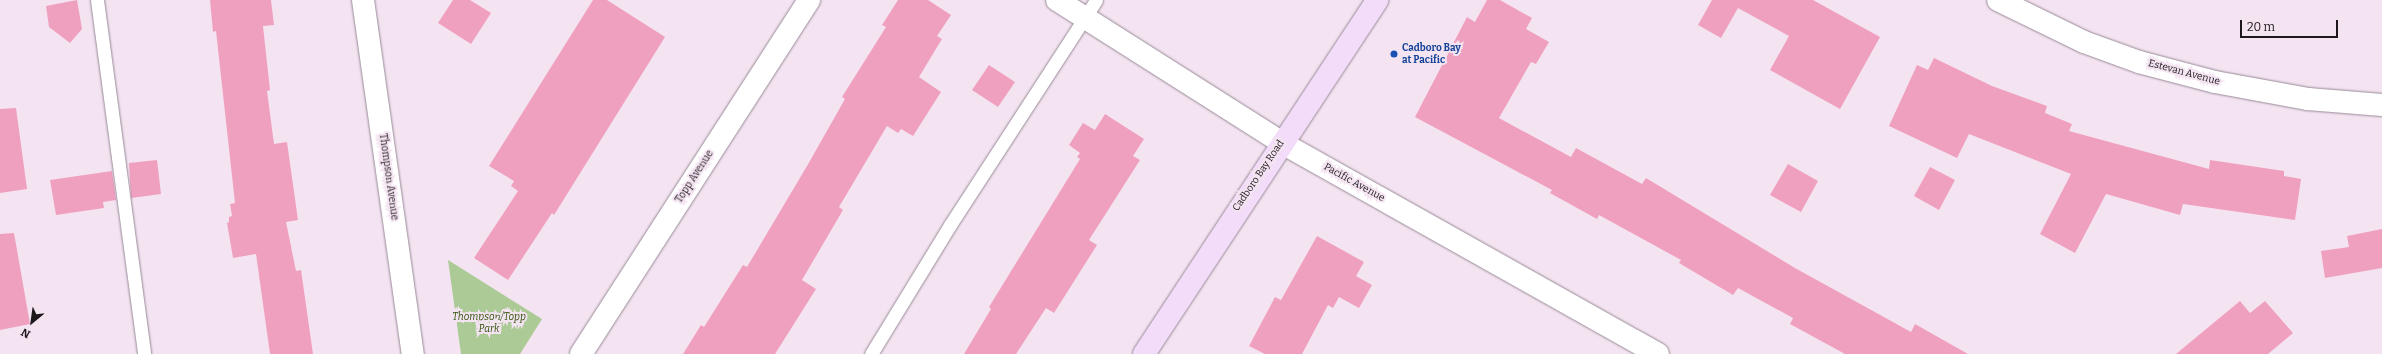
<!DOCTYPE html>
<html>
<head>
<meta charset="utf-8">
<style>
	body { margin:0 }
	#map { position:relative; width:2382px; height:354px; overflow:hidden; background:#f4e4f2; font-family:Bitter,serif }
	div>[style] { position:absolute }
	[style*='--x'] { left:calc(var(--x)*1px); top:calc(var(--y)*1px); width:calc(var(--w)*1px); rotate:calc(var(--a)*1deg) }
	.green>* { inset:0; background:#acca96 }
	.building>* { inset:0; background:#f0a0bf }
	.roads { filter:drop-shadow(0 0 1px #988a97) drop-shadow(0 0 1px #988a97) }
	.lane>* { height:13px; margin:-6.5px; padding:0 6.5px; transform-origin:6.5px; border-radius:6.5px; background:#fff }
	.street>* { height:22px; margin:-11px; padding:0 11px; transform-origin:11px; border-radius:11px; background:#fff }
	.secondary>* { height:22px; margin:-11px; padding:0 11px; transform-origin:11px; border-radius:11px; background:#f2dcf9 }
	.dots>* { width:11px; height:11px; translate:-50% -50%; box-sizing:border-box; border:2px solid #f4e4f2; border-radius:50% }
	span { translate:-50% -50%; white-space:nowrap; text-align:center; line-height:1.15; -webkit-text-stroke:4px #f4e4f2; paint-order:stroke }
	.transit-label { font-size:10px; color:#164399; font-weight:700 }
	.left { translate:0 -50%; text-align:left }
	.street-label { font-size:10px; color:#1d171c }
	.park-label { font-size:10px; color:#2e5006; font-style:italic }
	.north { position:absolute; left:12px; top:302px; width:40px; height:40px; -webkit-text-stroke:3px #f4e4f2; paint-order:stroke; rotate:209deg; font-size:11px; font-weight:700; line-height:16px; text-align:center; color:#1d171c }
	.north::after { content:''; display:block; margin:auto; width:14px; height:18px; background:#1d171c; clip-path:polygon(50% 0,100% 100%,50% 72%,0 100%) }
	.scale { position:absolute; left:2240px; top:20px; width:98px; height:18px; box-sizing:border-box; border:2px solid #1d171c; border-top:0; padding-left:5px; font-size:12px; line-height:14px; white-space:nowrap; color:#1d171c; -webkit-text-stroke:3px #f4e4f2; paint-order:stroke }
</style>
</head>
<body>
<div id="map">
	<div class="green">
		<i style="clip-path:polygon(448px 260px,542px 319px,520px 354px,461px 354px)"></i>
	</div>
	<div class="building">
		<i style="clip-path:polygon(77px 0,82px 29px,70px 43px,49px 27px,46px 6px)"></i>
		<i style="clip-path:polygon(210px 0,271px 0,274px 25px,263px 26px,270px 90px,267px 91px,274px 144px,287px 142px,298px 220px,286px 222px,296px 271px,301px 270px,313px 354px,270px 354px,256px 254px,233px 258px,227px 223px,229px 222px,229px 217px,232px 216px,230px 204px,235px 203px,216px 31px,213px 32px)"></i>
		<i style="clip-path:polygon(453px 0,470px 0,491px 13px,471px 44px,438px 23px)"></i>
		<i style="clip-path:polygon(593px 0,607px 0,665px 37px,554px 215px,552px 213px,508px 280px,474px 258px,518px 191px,511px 186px,514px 181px,489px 166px)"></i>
		<i style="clip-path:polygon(898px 0,928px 0,951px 15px,937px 36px,942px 39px,919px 77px,941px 92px,913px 136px,901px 129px,898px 133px,887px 126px,839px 207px,843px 210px,802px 280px,816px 289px,775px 354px,683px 354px,701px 325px,704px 327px,743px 265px,747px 267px,807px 166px,845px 99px,842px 97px,886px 27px,882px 25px)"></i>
		<i style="clip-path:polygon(1487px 0,1500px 0,1532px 18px,1526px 29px,1549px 42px,1536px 64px,1531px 62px,1499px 118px,1571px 157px,1576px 148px,1642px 184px,1646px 178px,1795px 268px,1911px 332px,1915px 324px,1968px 354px,1845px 354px,1790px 324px,1793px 318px,1738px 288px,1733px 295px,1679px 263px,1681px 260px,1599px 215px,1597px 219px,1550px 193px,1552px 190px,1415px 117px,1467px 17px,1475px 22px)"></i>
		<i style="clip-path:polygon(1712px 0,1813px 0,1880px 37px,1840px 109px,1770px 70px,1789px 36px,1738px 8px,1721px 38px,1698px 25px)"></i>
		<i style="clip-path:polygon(1934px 58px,1992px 86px,2047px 106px,2045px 113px,2072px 124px,2069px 131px,2209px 169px,2210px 160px,2284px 171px,2284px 176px,2301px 179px,2295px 220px,2183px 204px,2180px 215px,2106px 194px,2075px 253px,2040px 234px,2071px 174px,1969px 134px,1957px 158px,1889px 126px,1917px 65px,1928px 70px)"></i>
		<i style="clip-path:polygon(989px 65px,1015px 82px,998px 107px,972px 90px)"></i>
		<i style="clip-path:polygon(16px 108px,27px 189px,0 193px,0 109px)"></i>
		<i style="clip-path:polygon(1105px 114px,1144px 139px,1133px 156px,1140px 160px,1089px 240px,1097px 245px,1054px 313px,1046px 308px,1016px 354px,964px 354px,991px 309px,989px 307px,1080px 159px,1077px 157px,1080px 153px,1069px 145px,1083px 123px,1095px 130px)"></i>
		<i style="clip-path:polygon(157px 160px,161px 194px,131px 198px,129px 163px)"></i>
		<i style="clip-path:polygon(1788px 164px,1818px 181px,1801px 212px,1770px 195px)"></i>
		<i style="clip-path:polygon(1930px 167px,1955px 180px,1939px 210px,1914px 196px)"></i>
		<i style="clip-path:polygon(112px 171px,116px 200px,103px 202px,104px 208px,56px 215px,50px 180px)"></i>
		<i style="clip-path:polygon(2382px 229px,2382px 268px,2325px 278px,2321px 251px,2349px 247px,2347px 236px)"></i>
		<i style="clip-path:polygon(14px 233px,30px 324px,0 330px,0 234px)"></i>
		<i style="clip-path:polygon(1317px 236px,1364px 262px,1356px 276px,1372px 285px,1359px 308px,1339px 297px,1333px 308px,1328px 305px,1302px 354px,1265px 354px,1249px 346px,1275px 297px,1281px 300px)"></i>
		<i style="clip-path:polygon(2240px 301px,2250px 313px,2265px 301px,2293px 333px,2268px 354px,2176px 354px)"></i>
	</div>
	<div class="roads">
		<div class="lane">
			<i style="--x:97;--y:0;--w:357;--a:82.4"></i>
			<i style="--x:871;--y:354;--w:151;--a:-58.5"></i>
			<i style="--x:950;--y:225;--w:268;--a:-57"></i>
		</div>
		<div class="street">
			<i style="--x:363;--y:0;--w:358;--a:82"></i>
			<i style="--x:1057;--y:0;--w:267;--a:32.4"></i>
			<i style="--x:1282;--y:143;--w:431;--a:29.3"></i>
			<i style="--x:1998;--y:0;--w:96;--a:26"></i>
			<i style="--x:2084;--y:42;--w:59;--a:20"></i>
			<i style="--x:2139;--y:62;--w:79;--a:14.7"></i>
			<i style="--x:2215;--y:82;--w:95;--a:10.4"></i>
			<i style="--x:2308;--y:99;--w:74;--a:4.6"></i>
			<i style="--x:581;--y:354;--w:421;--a:-57.2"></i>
		</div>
		<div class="secondary">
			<i style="--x:1144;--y:354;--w:424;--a:-56.6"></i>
		</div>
	</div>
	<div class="dots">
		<i style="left:1394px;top:54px;background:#1a4fb4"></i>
	</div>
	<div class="transit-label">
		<span class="left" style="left:1402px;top:54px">Cadboro Bay<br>at Pacific</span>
	</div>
	<div class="street-label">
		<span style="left:2184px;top:73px;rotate:15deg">Estevan Avenue</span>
		<span style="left:1259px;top:176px;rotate:-56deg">Cadboro Bay Road</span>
		<span style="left:388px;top:177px;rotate:82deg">Thompson Avenue</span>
		<span style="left:695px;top:177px;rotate:-57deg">Topp Avenue</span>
		<span style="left:1354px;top:183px;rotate:29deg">Pacific Avenue</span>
	</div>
	<div class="park-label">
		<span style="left:489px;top:323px">Thompson/Topp<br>Park</span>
	</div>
	<div class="north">N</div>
	<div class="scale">20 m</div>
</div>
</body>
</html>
